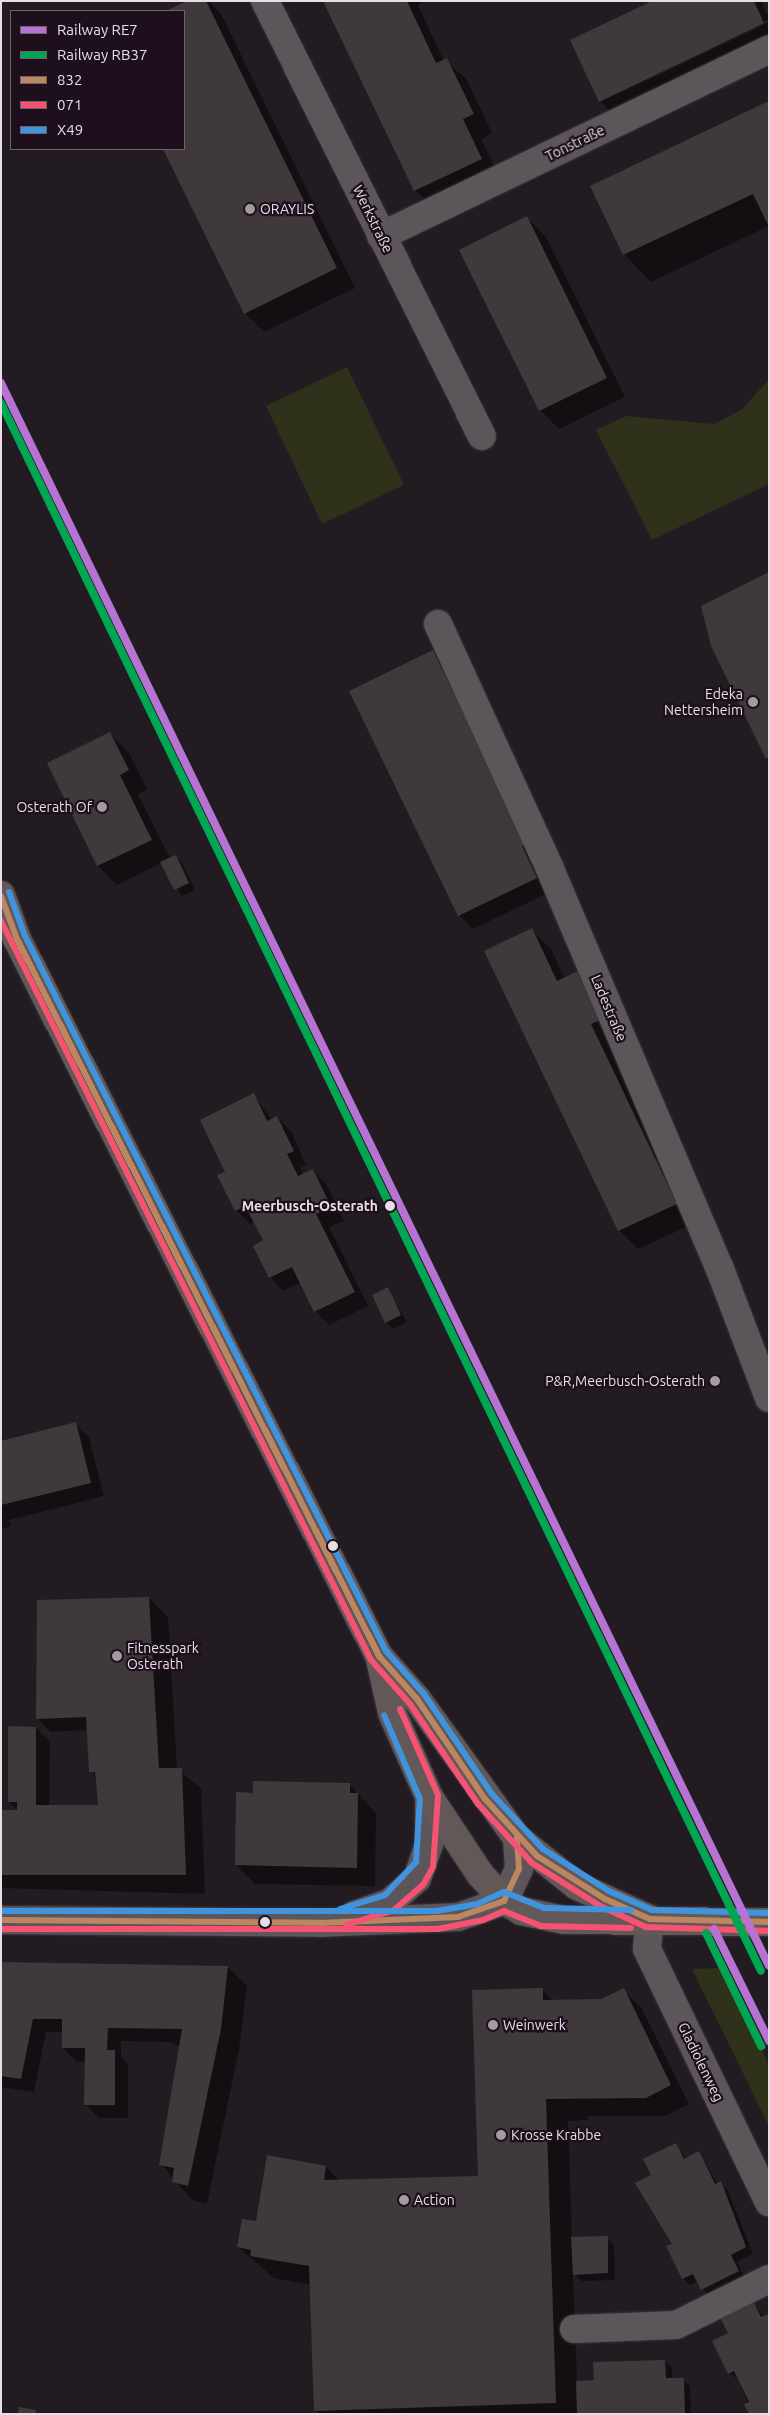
<!DOCTYPE html>
<html>
<head>
<meta charset="utf-8">
<style>
	body { margin:0 }
	#map { position:relative; width:770px; height:2415px; overflow:hidden; background:#221c22; font-family:Ubuntu,sans-serif }
	div>[style] { position:absolute }
	[style*='--x'] { left:calc(var(--x)*1px); top:calc(var(--y)*1px); width:calc(var(--w)*1px); rotate:calc(var(--a)*1deg) }
	.green>* { inset:0; background:#2f311b }
	.shadow>* { inset:0; background:#0007 }
	.building>* { inset:0; background:#40393b }
	.roads { filter:drop-shadow(0 0 1px #3b363b) drop-shadow(0 0 1px #3b363b) }
	.minor>* { height:28px; margin:-14px; padding:0 14px; transform-origin:14px; border-radius:14px; background:#5c565b }
	.major>* { height:28px; margin:-14px; padding:0 14px; transform-origin:14px; border-radius:14px; background:#635858 }
	.bus-1>* { height:6px; margin:-3px; padding:0 3px; transform-origin:3px; border-radius:3px; background:#bb8660 }
	.bus-2>* { height:6px; margin:-3px; padding:0 3px; transform-origin:3px; border-radius:3px; background:#f65372 }
	.bus-3>* { height:6px; margin:-3px; padding:0 3px; transform-origin:3px; border-radius:3px; background:#4094de }
	.rail-1>* { height:8px; margin:-4px; padding:0 4px; transform-origin:4px; border-radius:4px; background:#b673d3 }
	.rail-2>* { height:8px; margin:-4px; padding:0 4px; transform-origin:4px; border-radius:4px; background:#00a651 }
	.dots>* { width:14px; height:14px; translate:-50% -50%; box-sizing:border-box; border:2px solid #1d0f1c; border-radius:50% }
	span { translate:-50% -50%; white-space:nowrap; text-align:center; line-height:1.15; -webkit-text-stroke:4.5px #1d0f1c; paint-order:stroke }
	.street-label { font-size:14px; color:#e8dee7 }
	.poi-label { font-size:14px; color:#e8dee7 }
	.left { translate:0 -50%; text-align:left }
	.right { translate:-100% -50%; text-align:right }
	.stop-label { font-size:14px; color:#e8dee7; font-weight:700 }
	.frame { position:absolute; inset:0; border:2px solid #e8dee7; pointer-events:none }
	.legend { position:absolute; left:10px; top:10px; width:175px; height:140px; box-sizing:border-box; background:#1d0f1c; border:1px solid #6e626d; margin:0; padding:6px 9px; list-style:none; font-size:15px; color:#e8dee7 }
	.legend li { display:flex; align-items:center; gap:10px; height:25px }
	.legend b { width:25px; border:1px solid #6e626d }
</style>
</head>
<body>
<div id="map">
	<div class="green">
		<i style="clip-path:polygon(347px 367px,404px 485px,322px 524px,266px 406px)"></i>
		<i style="clip-path:polygon(769px 380px,769px 484px,652px 540px,596px 430px,626px 416px,714px 424px,741px 410px)"></i>
		<i style="clip-path:polygon(722px 1968px,769px 2065px,769px 2126px,692px 1969px)"></i>
	</div>
	<div class="shadow">
		<i style="clip-path:polygon(190px 1px,209px 1px,221px 14px,355px 288px,264px 332px,245px 313px,165px 149px,184px 149px,184px 11px,169px 11px)"></i>
		<i style="clip-path:polygon(324px 1px,425px 1px,418px 5px,444px 61px,466px 78px,492px 133px,481px 139px,500px 178px,434px 209px,415px 190px)"></i>
		<i style="clip-path:polygon(654px 1px,762px 1px,769px 19px,606px 100px,769px 22px,769px 49px,619px 120px,600px 101px)"></i>
		<i style="clip-path:polygon(769px 103px,769px 226px,651px 282px,624px 254px)"></i>
		<i style="clip-path:polygon(527px 218px,546px 237px,625px 397px,559px 429px,540px 410px)"></i>
		<i style="clip-path:polygon(433px 652px,452px 671px,550px 892px,473px 929px,459px 915px)"></i>
		<i style="clip-path:polygon(110px 734px,129px 753px,147px 789px,138px 794px,170px 859px,176px 857px,182px 863px,195px 890px,182px 896px,162px 863px,117px 885px,98px 866px,48px 763px)"></i>
		<i style="clip-path:polygon(532px 930px,551px 949px,565px 979px,580px 972px,695px 1223px,638px 1249px,619px 1230px)"></i>
		<i style="clip-path:polygon(254px 1095px,272px 1120px,277px 1117px,291px 1131px,306px 1165px,300px 1168px,303px 1175px,313px 1170px,326px 1184px,344px 1221px,329px 1227px,368px 1306px,329px 1325px,315px 1311px,301px 1282px,283px 1291px,270px 1277px,264px 1241px,255px 1221px,250px 1224px,236px 1210px,227px 1172px)"></i>
		<i style="clip-path:polygon(387px 1289px,407px 1322px,393px 1329px,386px 1322px)"></i>
		<i style="clip-path:polygon(76px 1424px,89px 1437px,104px 1496px,9px 1520px,11px 1526px,1px 1529px,1px 1443px)"></i>
		<i style="clip-path:polygon(149px 1598px,168px 1617px,177px 1769px,201px 1788px,205px 1894px,1px 1888px,1px 1811px,18px 1811px,9px 1802px,36px 1728px,50px 1742px,49px 1806px,99px 1806px,88px 1730px,51px 1732px,37px 1718px)"></i>
		<i style="clip-path:polygon(349px 1784px,376px 1813px,375px 1886px,255px 1884px,236px 1865px)"></i>
		<i style="clip-path:polygon(1px 1964px,228px 1967px,247px 1986px,239px 2049px,207px 2204px,192px 2200px,161px 2164px,181px 2047px,169px 2042px,121px 2041px,121px 2057px,128px 2065px,128px 2118px,99px 2118px,85px 2104px,86px 2062px,77px 2062px,63px 2048px,64px 2032px,46px 2032px,34px 2092px,1px 2087px)"></i>
		<i style="clip-path:polygon(542px 1990px,554px 2001px,601px 2000px,623px 1990px,642px 2009px,689px 2104px,665px 2116px,588px 2116px,588px 2120px,568px 2121px,572px 2238px,607px 2238px,614px 2245px,615px 2280px,581px 2281px,573px 2273px,577px 2382px,595px 2381px,665px 2361px,672px 2368px,672px 2379px,683px 2379px,690px 2386px,691px 2414px,318px 2414px,311px 2285px,274px 2278px,238px 2247px,257px 2222px,268px 2157px,326px 2167px,340px 2181px,479px 2177px)"></i>
		<i style="clip-path:polygon(675px 2144px,686px 2159px,699px 2153px,718px 2184px,727px 2189px,753px 2254px,737px 2262px,745px 2278px,709px 2296px,698px 2281px,690px 2285px,683px 2278px,668px 2247px,674px 2244px,652px 2175px)"></i>
		<i style="clip-path:polygon(753px 2303px,764px 2318px,752px 2414px,738px 2379px,729px 2373px,730px 2334px)"></i>
	</div>
	<div class="building">
		<i style="clip-path:polygon(187px 1px,206px 1px,337px 268px,244px 314px,163px 149px,184px 149px,184px 11px,166px 11px)"></i>
		<i style="clip-path:polygon(323px 1px,407px 1px,436px 63px,447px 58px,474px 114px,463px 119px,482px 159px,414px 191px)"></i>
		<i style="clip-path:polygon(652px 1px,754px 1px,764px 23px,599px 102px,570px 40px)"></i>
		<i style="clip-path:polygon(769px 101px,769px 227px,753px 194px,623px 255px,590px 186px)"></i>
		<i style="clip-path:polygon(527px 216px,607px 378px,539px 411px,459px 250px)"></i>
		<i style="clip-path:polygon(769px 572px,769px 757px,766px 759px,711px 646px,701px 606px)"></i>
		<i style="clip-path:polygon(433px 650px,527px 844px,522px 846px,537px 878px,458px 916px,349px 691px)"></i>
		<i style="clip-path:polygon(110px 732px,129px 770px,120px 775px,152px 840px,97px 866px,47px 763px)"></i>
		<i style="clip-path:polygon(176px 855px,189px 883px,174px 890px,160px 862px)"></i>
		<i style="clip-path:polygon(532px 928px,557px 981px,580px 970px,603px 1019px,591px 1024px,677px 1204px,618px 1231px,484px 951px)"></i>
		<i style="clip-path:polygon(254px 1093px,267px 1121px,277px 1116px,294px 1151px,287px 1154px,298px 1176px,313px 1169px,331px 1207px,316px 1214px,355px 1292px,314px 1312px,292px 1267px,269px 1278px,253px 1246px,263px 1240px,245px 1206px,235px 1211px,217px 1175px,225px 1172px,200px 1120px)"></i>
		<i style="clip-path:polygon(388px 1287px,401px 1315px,385px 1323px,372px 1295px)"></i>
		<i style="clip-path:polygon(76px 1422px,91px 1483px,1px 1505px,1px 1441px)"></i>
		<i style="clip-path:polygon(149px 1597px,159px 1768px,182px 1768px,186px 1875px,1px 1875px,1px 1810px,17px 1810px,17px 1802px,8px 1802px,8px 1726px,36px 1727px,36px 1805px,98px 1805px,95px 1772px,89px 1772px,86px 1717px,36px 1719px,37px 1600px)"></i>
		<i style="clip-path:polygon(253px 1781px,350px 1783px,350px 1793px,358px 1793px,357px 1868px,235px 1865px,236px 1792px,253px 1793px)"></i>
		<i style="clip-path:polygon(1px 1962px,228px 1966px,221px 2029px,188px 2186px,172px 2182px,174px 2168px,159px 2165px,182px 2029px,108px 2028px,107px 2050px,115px 2050px,115px 2105px,84px 2105px,85px 2048px,62px 2048px,62px 2019px,33px 2019px,21px 2079px,1px 2076px)"></i>
		<i style="clip-path:polygon(543px 1988px,543px 2000px,601px 1999px,624px 1988px,671px 2085px,646px 2098px,546px 2099px,556px 2403px,314px 2411px,309px 2266px,250px 2256px,251px 2250px,237px 2247px,242px 2219px,256px 2221px,267px 2155px,326px 2166px,324px 2180px,478px 2176px,472px 1990px)"></i>
		<i style="clip-path:polygon(676px 2143px,684px 2159px,699px 2151px,715px 2184px,721px 2181px,746px 2247px,731px 2255px,739px 2271px,701px 2290px,693px 2274px,682px 2279px,666px 2246px,672px 2244px,635px 2183px,651px 2175px,643px 2159px)"></i>
		<i style="clip-path:polygon(608px 2236px,608px 2273px,573px 2275px,571px 2237px)"></i>
		<i style="clip-path:polygon(753px 2301px,761px 2317px,769px 2314px,769px 2414px,749px 2414px,744px 2404px,749px 2402px,734px 2371px,728px 2374px,712px 2341px,728px 2333px,720px 2317px)"></i>
		<i style="clip-path:polygon(665px 2360px,666px 2378px,684px 2378px,685px 2414px,577px 2414px,576px 2381px,594px 2380px,593px 2362px)"></i>
		<i style="clip-path:polygon(19px 2407px,36px 2410px,35px 2414px,18px 2414px)"></i>
	</div>
	<div class="roads">
		<div class="minor">
			<i style="--x:265;--y:1;--w:486;--a:63.5"></i>
			<i style="--x:381;--y:236;--w:431;--a:-25.7"></i>
			<i style="--x:438;--y:624;--w:269;--a:65.4"></i>
			<i style="--x:550;--y:869;--w:435;--a:67"></i>
			<i style="--x:720;--y:1269;--w:138;--a:69.2"></i>
			<i style="--x:354;--y:1915;--w:37;--a:-19"></i>
			<i style="--x:389;--y:1903;--w:37;--a:-41"></i>
			<i style="--x:417;--y:1879;--w:36;--a:-71"></i>
			<i style="--x:429;--y:1845;--w:48;--a:-90"></i>
			<i style="--x:650;--y:1919;--w:30;--a:96"></i>
			<i style="--x:647;--y:1949;--w:281;--a:64.3"></i>
			<i style="--x:1;--y:1920;--w:319;--a:0.5"></i>
			<i style="--x:320;--y:1923;--w:138;--a:-2.5"></i>
			<i style="--x:458;--y:1917;--w:49;--a:-19.2"></i>
			<i style="--x:504;--y:1901;--w:35;--a:-65"></i>
			<i style="--x:519;--y:1869;--w:31;--a:-94"></i>
			<i style="--x:574;--y:2329;--w:102;--a:-2.2"></i>
			<i style="--x:676;--y:2325;--w:104;--a:-26.3"></i>
		</div>
		<div class="major">
			<i style="--x:1;--y:895;--w:47;--a:70"></i>
			<i style="--x:17;--y:939;--w:803;--a:63.21"></i>
			<i style="--x:379;--y:1656;--w:57;--a:48.5"></i>
			<i style="--x:417;--y:1699;--w:171;--a:54.3"></i>
			<i style="--x:517;--y:1838;--w:77;--a:38.7"></i>
			<i style="--x:577;--y:1886;--w:80;--a:24.3"></i>
			<i style="--x:380;--y:1660;--w:54;--a:77.2"></i>
			<i style="--x:392;--y:1713;--w:92;--a:66.2"></i>
			<i style="--x:429;--y:1797;--w:92;--a:56.5"></i>
			<i style="--x:480;--y:1874;--w:36;--a:48"></i>
			<i style="--x:504;--y:1901;--w:20;--a:30"></i>
			<i style="--x:521;--y:1911;--w:44;--a:11.8"></i>
			<i style="--x:564;--y:1920;--w:205;--a:0.6"></i>
		</div>
	</div>
	<div class="bus-1">
		<i style="--x:1;--y:896;--w:46;--a:69.6"></i>
		<i style="--x:17;--y:939;--w:803;--a:63.21"></i>
		<i style="--x:379;--y:1656;--w:57;--a:48.5"></i>
		<i style="--x:417;--y:1699;--w:121;--a:55.8"></i>
		<i style="--x:485;--y:1799;--w:77;--a:47.6"></i>
		<i style="--x:537;--y:1856;--w:80;--a:32.3"></i>
		<i style="--x:605;--y:1899;--w:49;--a:24"></i>
		<i style="--x:650;--y:1919;--w:119;--a:1.4"></i>
		<i style="--x:1;--y:1920;--w:319;--a:0.5"></i>
		<i style="--x:320;--y:1923;--w:138;--a:-2.5"></i>
		<i style="--x:458;--y:1917;--w:49;--a:-19.2"></i>
		<i style="--x:504;--y:1901;--w:35;--a:-65"></i>
		<i style="--x:519;--y:1869;--w:31;--a:-94"></i>
	</div>
	<div class="bus-2">
		<i style="--x:1;--y:921;--w:826;--a:63.4"></i>
		<i style="--x:371;--y:1660;--w:59;--a:48.4"></i>
		<i style="--x:410;--y:1704;--w:121;--a:55.8"></i>
		<i style="--x:478;--y:1804;--w:80;--a:47.5"></i>
		<i style="--x:532;--y:1863;--w:80;--a:32.3"></i>
		<i style="--x:600;--y:1906;--w:51;--a:24.5"></i>
		<i style="--x:646;--y:1927;--w:123;--a:1.9"></i>
		<i style="--x:346;--y:1925;--w:50;--a:-17.4"></i>
		<i style="--x:394;--y:1910;--w:38;--a:-41"></i>
		<i style="--x:423;--y:1885;--w:21;--a:-61"></i>
		<i style="--x:433;--y:1867;--w:72;--a:-86"></i>
		<i style="--x:438;--y:1795;--w:94;--a:-113.8"></i>
		<i style="--x:1;--y:1929;--w:437;--a:0"></i>
		<i style="--x:438;--y:1929;--w:46;--a:-11.3"></i>
		<i style="--x:483;--y:1920;--w:23;--a:-23"></i>
		<i style="--x:504;--y:1911;--w:40;--a:22"></i>
		<i style="--x:541;--y:1926;--w:90;--a:1.3"></i>
	</div>
	<div class="bus-3">
		<i style="--x:9;--y:892;--w:47;--a:70"></i>
		<i style="--x:25;--y:936;--w:801;--a:63.21"></i>
		<i style="--x:386;--y:1651;--w:57;--a:48.5"></i>
		<i style="--x:424;--y:1694;--w:121;--a:55.8"></i>
		<i style="--x:492;--y:1794;--w:75;--a:47.2"></i>
		<i style="--x:543;--y:1849;--w:78;--a:32.5"></i>
		<i style="--x:609;--y:1891;--w:47;--a:23.8"></i>
		<i style="--x:652;--y:1910;--w:117;--a:1.5"></i>
		<i style="--x:340;--y:1909;--w:47;--a:-17.3"></i>
		<i style="--x:385;--y:1895;--w:45;--a:-46.8"></i>
		<i style="--x:416;--y:1862;--w:63;--a:-86.4"></i>
		<i style="--x:420;--y:1799;--w:91;--a:-113.2"></i>
		<i style="--x:1;--y:1911;--w:436;--a:0"></i>
		<i style="--x:437;--y:1911;--w:41;--a:-9.9"></i>
		<i style="--x:477;--y:1904;--w:30;--a:-24"></i>
		<i style="--x:504;--y:1892;--w:43;--a:21.8"></i>
		<i style="--x:544;--y:1908;--w:87;--a:1.3"></i>
	</div>
	<div class="rail-1">
		<i style="--x:1;--y:383;--w:1759;--a:64.12"></i>
		<i style="--x:714;--y:1929;--w:125;--a:63.8"></i>
	</div>
	<div class="rail-2">
		<i style="--x:1;--y:403;--w:1742;--a:64.14"></i>
		<i style="--x:706;--y:1933;--w:126;--a:64"></i>
	</div>
	<div class="dots">
		<i style="left:250px;top:209px;background:#a39aa2"></i>
		<i style="left:753px;top:702px;background:#a39aa2"></i>
		<i style="left:102px;top:807px;background:#a39aa2"></i>
		<i style="left:390px;top:1206px;background:#e8dee7"></i>
		<i style="left:715px;top:1381px;background:#a39aa2"></i>
		<i style="left:333px;top:1546px;background:#e8dee7"></i>
		<i style="left:117px;top:1656px;background:#a39aa2"></i>
		<i style="left:265px;top:1922px;background:#e8dee7"></i>
		<i style="left:493px;top:2025px;background:#a39aa2"></i>
		<i style="left:501px;top:2135px;background:#a39aa2"></i>
		<i style="left:404px;top:2200px;background:#a39aa2"></i>
	</div>
	<div class="street-label">
		<span style="left:575px;top:143px;rotate:-26deg">Tonstraße</span>
		<span style="left:373px;top:219px;rotate:64deg">Werkstraße</span>
		<span style="left:609px;top:1008px;rotate:67deg">Ladestraße</span>
		<span style="left:701px;top:2062px;rotate:64deg">Gladiolenweg</span>
	</div>
	<div class="poi-label">
		<span class="left" style="left:260px;top:209px">ORAYLIS</span>
		<span class="right" style="left:743px;top:702px">Edeka<br>Nettersheim</span>
		<span class="right" style="left:92px;top:807px">Osterath Of</span>
		<span class="right" style="left:705px;top:1381px">P&amp;R,Meerbusch-Osterath</span>
		<span class="left" style="left:127px;top:1656px">Fitnesspark<br>Osterath</span>
		<span class="left" style="left:503px;top:2025px">Weinwerk</span>
		<span class="left" style="left:511px;top:2135px">Krosse Krabbe</span>
		<span class="left" style="left:414px;top:2200px">Action</span>
	</div>
	<div class="stop-label">
		<span class="right" style="left:378px;top:1206px">Meerbusch-Osterath</span>
	</div>
	<div class="frame"></div>
	<ul class="legend">
	<li><b style="height:6px;background:#b673d3"></b>Railway RE7</li>
	<li><b style="height:6px;background:#00a651"></b>Railway RB37</li>
	<li><b style="height:6px;background:#bb8660"></b>832</li>
	<li><b style="height:6px;background:#f65372"></b>071</li>
	<li><b style="height:6px;background:#4094de"></b>X49</li>
	</ul>
</div>
</body>
</html>
